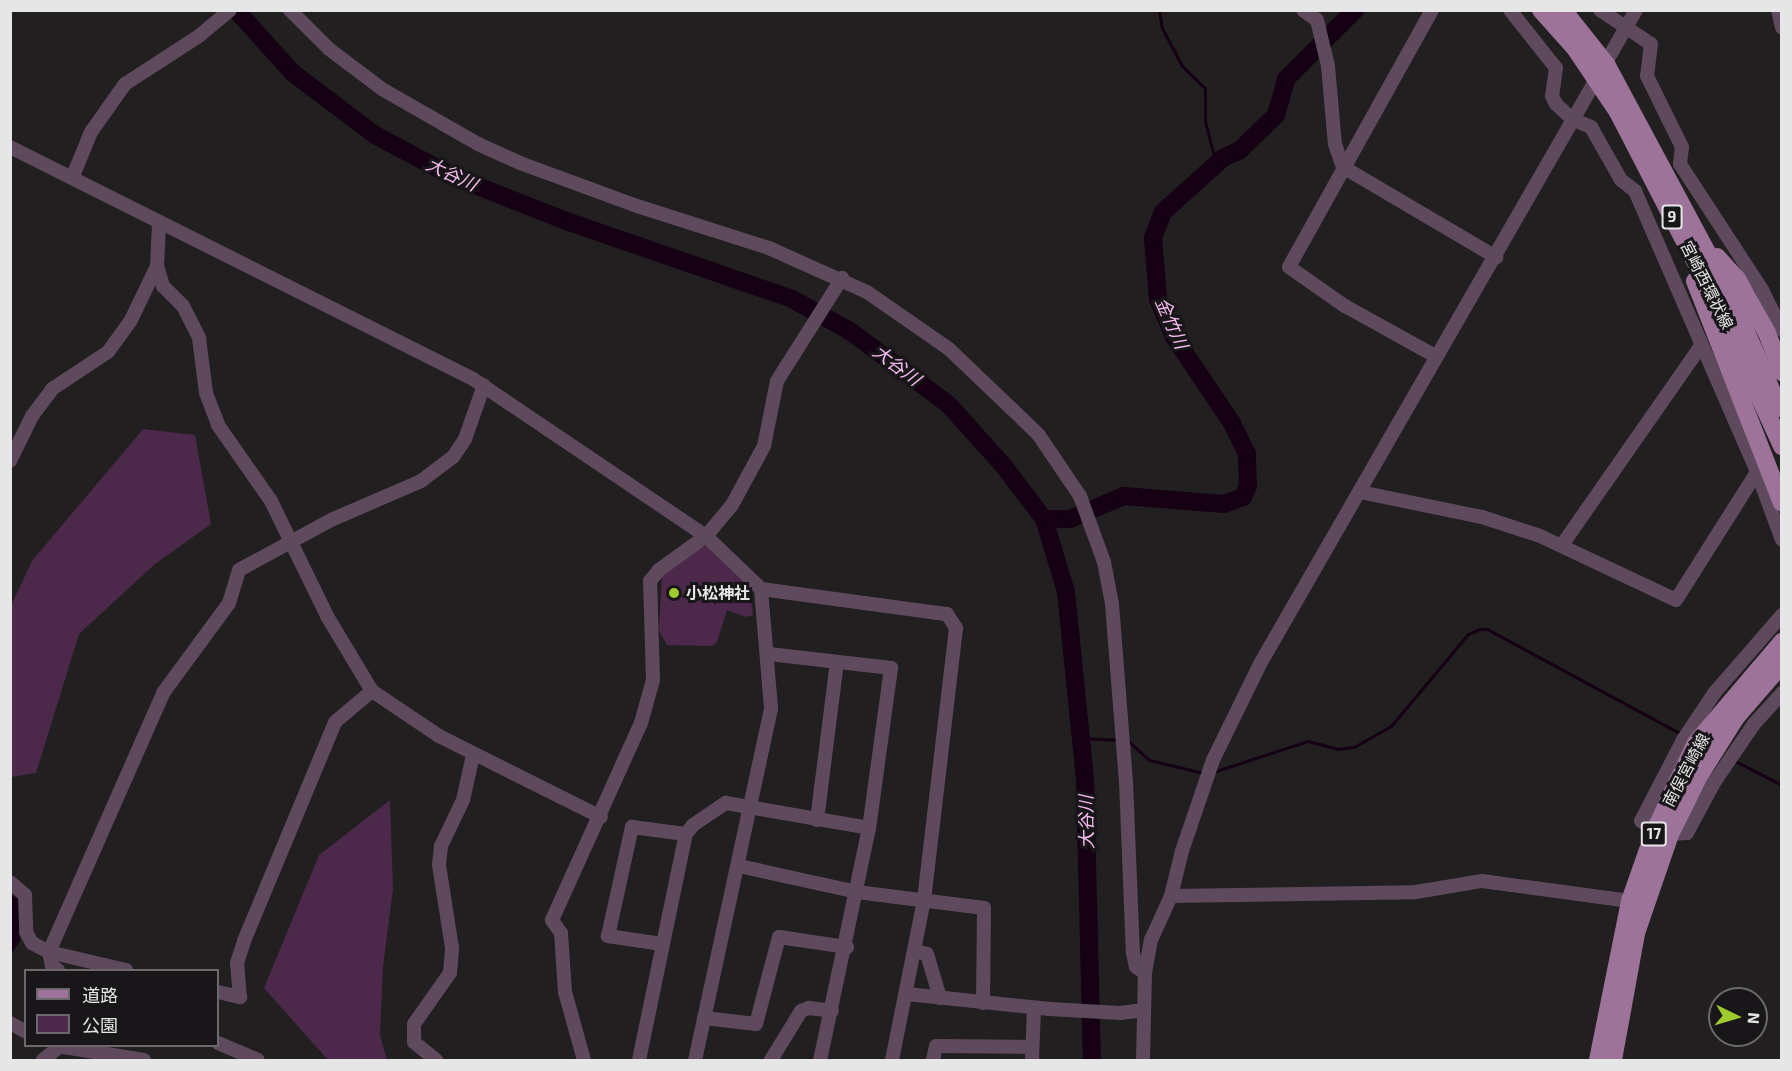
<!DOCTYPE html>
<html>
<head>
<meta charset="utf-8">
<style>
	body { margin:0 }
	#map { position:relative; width:1792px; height:1071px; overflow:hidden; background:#221f21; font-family:"Exo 2","Noto Sans JP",sans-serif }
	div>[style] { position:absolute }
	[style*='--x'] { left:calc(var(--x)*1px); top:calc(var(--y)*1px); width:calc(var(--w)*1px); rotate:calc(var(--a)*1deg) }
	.green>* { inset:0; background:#4c284a }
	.water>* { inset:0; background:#150014 }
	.stream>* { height:3px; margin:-1.5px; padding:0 1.5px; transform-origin:1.5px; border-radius:1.5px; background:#150014 }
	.river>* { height:18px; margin:-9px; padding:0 9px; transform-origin:9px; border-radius:9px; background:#150014 }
	.minor>* { height:14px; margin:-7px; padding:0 7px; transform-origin:7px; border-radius:7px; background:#5f4a5d }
	.major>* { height:18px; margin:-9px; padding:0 9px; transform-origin:9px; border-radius:9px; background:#9e739a }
	.dots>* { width:16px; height:16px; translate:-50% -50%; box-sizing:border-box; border:3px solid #181618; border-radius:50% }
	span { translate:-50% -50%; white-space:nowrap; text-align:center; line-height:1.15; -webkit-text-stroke:6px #181618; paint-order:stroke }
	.shield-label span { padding:2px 4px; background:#181618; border:2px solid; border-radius:4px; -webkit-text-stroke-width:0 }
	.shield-label { font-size:15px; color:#e7e6e7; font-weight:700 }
	.street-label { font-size:16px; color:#e7e6e7 }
	.poi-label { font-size:16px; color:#e7e6e7; font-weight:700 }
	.left { translate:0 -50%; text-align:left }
	.water-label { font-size:18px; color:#f8bdf2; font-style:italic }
	.frame { position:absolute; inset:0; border:12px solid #e7e6e7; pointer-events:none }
	.legend { position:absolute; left:24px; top:969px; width:195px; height:78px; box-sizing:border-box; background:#181618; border:2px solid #6b696b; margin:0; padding:8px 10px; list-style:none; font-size:18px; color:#e7e6e7 }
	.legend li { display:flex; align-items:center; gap:12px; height:30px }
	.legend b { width:30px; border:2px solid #6b696b }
	.north { position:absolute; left:1708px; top:987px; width:60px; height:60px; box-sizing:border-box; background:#181618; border:2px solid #6b696b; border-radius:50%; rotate:95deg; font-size:16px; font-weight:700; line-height:24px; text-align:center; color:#e7e6e7 }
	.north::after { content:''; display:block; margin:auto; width:21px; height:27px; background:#9eca2e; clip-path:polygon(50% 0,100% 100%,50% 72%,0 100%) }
</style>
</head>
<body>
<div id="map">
	<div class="green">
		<i style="clip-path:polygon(143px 429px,195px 435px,211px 524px,155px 564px,79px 634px,36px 773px,11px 777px,11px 606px,32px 561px)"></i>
		<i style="clip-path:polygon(707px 545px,749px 584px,753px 615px,746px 617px,727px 610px,717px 642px,712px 646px,667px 645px,659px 631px,662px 574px,667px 567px)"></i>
		<i style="clip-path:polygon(390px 800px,393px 889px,383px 967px,380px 1035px,387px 1060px,328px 1060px,264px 988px,319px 855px)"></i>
	</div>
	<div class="water">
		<i style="clip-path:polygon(11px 895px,21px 901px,20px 941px,11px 954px)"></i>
	</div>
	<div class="stream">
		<i style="--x:1159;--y:10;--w:18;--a:81"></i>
		<i style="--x:1162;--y:28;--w:43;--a:62.2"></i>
		<i style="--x:1182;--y:66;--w:32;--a:44"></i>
		<i style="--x:1205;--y:88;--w:33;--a:90"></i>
		<i style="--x:1205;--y:121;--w:44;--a:75.7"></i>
		<i style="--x:1081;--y:738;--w:39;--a:3"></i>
		<i style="--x:1127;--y:740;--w:30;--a:42"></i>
		<i style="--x:1149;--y:760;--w:56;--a:13.5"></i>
		<i style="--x:1735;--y:761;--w:53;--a:27.1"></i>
		<i style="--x:1213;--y:772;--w:100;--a:-18.1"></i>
		<i style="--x:1308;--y:741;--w:30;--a:15"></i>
		<i style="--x:1337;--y:749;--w:17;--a:-7"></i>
		<i style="--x:1354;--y:747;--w:43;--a:-29.6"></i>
		<i style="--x:1391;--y:726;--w:120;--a:-50.1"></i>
		<i style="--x:1468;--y:634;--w:12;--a:-24"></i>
		<i style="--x:1479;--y:629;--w:8;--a:0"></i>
		<i style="--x:1487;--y:629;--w:221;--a:28.4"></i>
	</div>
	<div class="river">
		<i style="--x:236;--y:10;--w:85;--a:47.9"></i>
		<i style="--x:293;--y:73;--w:103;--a:37.1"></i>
		<i style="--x:375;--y:135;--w:87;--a:28"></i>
		<i style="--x:452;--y:176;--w:126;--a:21.5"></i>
		<i style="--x:569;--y:222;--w:236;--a:19"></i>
		<i style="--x:792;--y:299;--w:66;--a:28.9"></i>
		<i style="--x:850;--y:331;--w:122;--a:36.7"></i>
		<i style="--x:948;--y:404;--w:82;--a:48"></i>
		<i style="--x:1003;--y:465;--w:68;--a:52.8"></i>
		<i style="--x:1044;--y:519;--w:76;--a:73.2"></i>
		<i style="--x:1066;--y:592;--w:189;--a:84.2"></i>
		<i style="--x:1085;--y:780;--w:280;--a:88.6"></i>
		<i style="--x:1044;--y:519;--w:26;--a:0"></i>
		<i style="--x:1070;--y:519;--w:59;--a:-23.1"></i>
		<i style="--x:1124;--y:496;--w:100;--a:4.6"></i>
		<i style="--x:1224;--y:504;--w:20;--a:-20"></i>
		<i style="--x:1243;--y:497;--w:12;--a:-66"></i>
		<i style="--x:1248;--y:486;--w:32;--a:-92"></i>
		<i style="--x:1247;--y:454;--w:34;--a:-116"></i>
		<i style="--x:1232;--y:423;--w:104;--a:-124"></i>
		<i style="--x:1174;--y:337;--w:41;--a:-112.8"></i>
		<i style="--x:1158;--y:299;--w:61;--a:-94.7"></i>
		<i style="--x:1153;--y:238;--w:28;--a:-69"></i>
		<i style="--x:1163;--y:212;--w:81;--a:-42"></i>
		<i style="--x:1223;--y:158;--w:19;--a:-25"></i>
		<i style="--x:1240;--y:150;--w:50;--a:-44.2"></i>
		<i style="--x:1276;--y:115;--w:37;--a:-74"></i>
		<i style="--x:1286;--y:79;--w:98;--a:-45"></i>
	</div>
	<div class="minor">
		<i style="--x:290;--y:10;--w:55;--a:45"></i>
		<i style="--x:329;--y:49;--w:66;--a:37"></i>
		<i style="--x:382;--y:89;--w:111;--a:29.8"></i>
		<i style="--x:478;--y:144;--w:46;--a:24.3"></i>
		<i style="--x:520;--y:163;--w:121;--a:20.2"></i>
		<i style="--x:634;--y:205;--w:142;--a:17.7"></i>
		<i style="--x:769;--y:248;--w:107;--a:24.2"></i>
		<i style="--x:867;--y:292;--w:100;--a:34.8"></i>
		<i style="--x:949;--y:349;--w:123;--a:43.7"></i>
		<i style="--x:1038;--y:434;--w:75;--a:55.9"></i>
		<i style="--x:1080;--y:496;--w:70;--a:70"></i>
		<i style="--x:1104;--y:562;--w:43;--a:79.2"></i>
		<i style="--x:1112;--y:604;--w:178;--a:85.5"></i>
		<i style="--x:1126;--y:781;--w:172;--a:87.7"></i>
		<i style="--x:1133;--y:953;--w:14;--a:78"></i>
		<i style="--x:1136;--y:967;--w:11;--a:34"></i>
		<i style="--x:1303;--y:10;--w:17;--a:36"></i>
		<i style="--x:1317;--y:20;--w:47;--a:76.6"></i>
		<i style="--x:1328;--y:66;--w:78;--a:84.9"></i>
		<i style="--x:1335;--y:144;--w:24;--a:71"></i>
		<i style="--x:1343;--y:167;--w:178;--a:30.5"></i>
		<i style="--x:1432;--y:10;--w:294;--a:119.1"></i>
		<i style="--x:1289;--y:267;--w:68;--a:34.9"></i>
		<i style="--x:1345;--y:306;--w:105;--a:29"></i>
		<i style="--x:1510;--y:10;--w:74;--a:51.6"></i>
		<i style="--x:1556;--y:68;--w:28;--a:98"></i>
		<i style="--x:1552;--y:96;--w:9;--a:63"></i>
		<i style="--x:1556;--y:104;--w:22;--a:43"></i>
		<i style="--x:1572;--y:119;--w:21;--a:23"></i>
		<i style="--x:1591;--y:127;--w:61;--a:60.5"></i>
		<i style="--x:1621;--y:180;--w:18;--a:38"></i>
		<i style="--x:1635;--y:191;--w:306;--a:66.5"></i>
		<i style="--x:1757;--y:472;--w:72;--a:69.8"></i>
		<i style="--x:1600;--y:10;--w:61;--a:33.7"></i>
		<i style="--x:1651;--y:44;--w:32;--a:97"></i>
		<i style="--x:1647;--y:76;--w:79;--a:63.8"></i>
		<i style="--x:1682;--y:147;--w:17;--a:97"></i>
		<i style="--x:1680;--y:164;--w:150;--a:56.9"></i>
		<i style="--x:1762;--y:290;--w:45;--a:63.4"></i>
		<i style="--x:1778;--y:10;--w:18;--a:77"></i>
		<i style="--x:10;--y:147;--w:518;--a:26.61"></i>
		<i style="--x:473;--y:379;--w:281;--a:34"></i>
		<i style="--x:706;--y:536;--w:76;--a:43.9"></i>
		<i style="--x:761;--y:589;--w:120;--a:85.2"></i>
		<i style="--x:771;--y:709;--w:359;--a:102.2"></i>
		<i style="--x:73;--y:176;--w:48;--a:-67.8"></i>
		<i style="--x:91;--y:132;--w:59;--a:-54.7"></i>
		<i style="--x:125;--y:84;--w:88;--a:-33"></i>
		<i style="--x:199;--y:36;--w:40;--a:-40"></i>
		<i style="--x:159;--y:224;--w:42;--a:92.7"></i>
		<i style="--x:157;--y:266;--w:21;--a:73"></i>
		<i style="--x:163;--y:286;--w:28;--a:45"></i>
		<i style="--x:183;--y:306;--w:36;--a:63"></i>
		<i style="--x:199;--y:338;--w:55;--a:82.7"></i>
		<i style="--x:206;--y:393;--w:34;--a:69"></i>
		<i style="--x:218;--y:425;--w:93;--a:55.1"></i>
		<i style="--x:271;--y:501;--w:128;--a:64"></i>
		<i style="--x:327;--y:616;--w:87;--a:59"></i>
		<i style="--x:372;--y:691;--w:81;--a:33.9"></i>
		<i style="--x:439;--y:736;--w:181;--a:26.6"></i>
		<i style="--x:10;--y:461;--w:50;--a:-63.9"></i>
		<i style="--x:32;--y:416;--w:34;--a:-53"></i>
		<i style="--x:52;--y:389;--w:67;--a:-33.5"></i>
		<i style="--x:108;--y:352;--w:39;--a:-54"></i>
		<i style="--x:131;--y:320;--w:60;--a:-64.3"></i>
		<i style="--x:1360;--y:492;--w:125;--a:11.6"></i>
		<i style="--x:1482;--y:517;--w:61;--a:18.1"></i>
		<i style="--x:1540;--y:536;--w:150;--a:25.2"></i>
		<i style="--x:1676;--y:600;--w:151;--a:-57.7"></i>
		<i style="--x:1562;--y:545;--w:243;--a:-55.1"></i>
		<i style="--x:761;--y:589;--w:188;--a:7.7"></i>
		<i style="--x:947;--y:614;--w:17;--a:57"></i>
		<i style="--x:956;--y:628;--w:274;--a:96.7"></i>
		<i style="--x:924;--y:900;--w:163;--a:101.3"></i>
		<i style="--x:1782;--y:615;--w:102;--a:131"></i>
		<i style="--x:1715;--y:692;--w:58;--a:123.7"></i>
		<i style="--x:1683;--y:740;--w:91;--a:117.4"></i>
		<i style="--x:1641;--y:821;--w:32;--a:24"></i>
		<i style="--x:1670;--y:834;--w:17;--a:-3"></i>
		<i style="--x:1687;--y:833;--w:59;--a:-61.7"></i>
		<i style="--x:1715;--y:781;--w:69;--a:-55.6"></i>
		<i style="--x:1754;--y:724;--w:42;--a:-47.9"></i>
		<i style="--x:769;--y:654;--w:123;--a:6.5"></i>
		<i style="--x:891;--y:668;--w:162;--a:97.8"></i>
		<i style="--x:869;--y:828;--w:237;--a:101.9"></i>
		<i style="--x:817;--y:820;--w:159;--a:-82.8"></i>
		<i style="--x:739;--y:866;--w:121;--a:12.4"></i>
		<i style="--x:857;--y:892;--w:128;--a:7.2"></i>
		<i style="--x:984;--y:908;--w:95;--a:90.6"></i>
		<i style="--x:10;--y:882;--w:20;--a:41"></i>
		<i style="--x:25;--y:895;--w:37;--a:88"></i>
		<i style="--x:26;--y:932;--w:13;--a:61"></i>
		<i style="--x:32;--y:943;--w:19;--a:28"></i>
		<i style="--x:49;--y:952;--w:79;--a:13.2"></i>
		<i style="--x:1171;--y:896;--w:245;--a:-0.9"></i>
		<i style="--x:1416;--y:892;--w:67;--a:-9.5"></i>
		<i style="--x:1482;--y:881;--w:149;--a:7.7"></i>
		<i style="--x:662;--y:944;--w:55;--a:-171.6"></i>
		<i style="--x:608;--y:936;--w:112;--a:-77.6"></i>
		<i style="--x:632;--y:827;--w:54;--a:7.4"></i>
		<i style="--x:915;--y:951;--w:12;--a:14"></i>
		<i style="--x:927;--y:954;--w:46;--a:73.5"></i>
		<i style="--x:58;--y:970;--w:7;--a:-146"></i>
		<i style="--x:52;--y:966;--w:14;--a:-102"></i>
		<i style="--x:49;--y:952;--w:283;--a:-66.2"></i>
		<i style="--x:163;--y:693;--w:112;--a:-53.7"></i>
		<i style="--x:229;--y:603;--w:34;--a:-73"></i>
		<i style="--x:239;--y:570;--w:105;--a:-28.5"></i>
		<i style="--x:331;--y:520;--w:98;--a:-23.4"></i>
		<i style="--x:421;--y:481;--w:40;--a:-37"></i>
		<i style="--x:453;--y:457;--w:22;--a:-56"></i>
		<i style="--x:465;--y:439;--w:57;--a:-70.6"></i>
		<i style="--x:218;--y:992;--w:23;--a:13"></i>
		<i style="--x:240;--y:997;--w:34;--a:-95"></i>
		<i style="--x:237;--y:963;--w:23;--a:-72"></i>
		<i style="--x:244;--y:941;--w:237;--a:-67.4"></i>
		<i style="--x:335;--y:722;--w:48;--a:-40"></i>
		<i style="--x:907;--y:994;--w:144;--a:6"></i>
		<i style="--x:1050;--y:1009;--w:70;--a:3.3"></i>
		<i style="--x:1120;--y:1013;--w:23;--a:-7"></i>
		<i style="--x:704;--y:1018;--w:52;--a:6.6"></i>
		<i style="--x:756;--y:1024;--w:90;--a:-75.2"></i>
		<i style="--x:779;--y:937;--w:69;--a:8.4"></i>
		<i style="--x:10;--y:1023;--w:18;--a:29"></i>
		<i style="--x:218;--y:1043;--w:43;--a:23"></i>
		<i style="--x:57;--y:1046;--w:88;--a:9.1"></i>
		<i style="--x:43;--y:1060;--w:22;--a:-39"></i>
		<i style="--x:436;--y:1060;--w:28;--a:-141"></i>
		<i style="--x:414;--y:1042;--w:18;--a:-90"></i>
		<i style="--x:414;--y:1024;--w:62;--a:-54.8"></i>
		<i style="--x:450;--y:973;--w:25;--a:-85"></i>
		<i style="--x:452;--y:948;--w:84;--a:-98.9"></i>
		<i style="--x:439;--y:865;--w:19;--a:-84"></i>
		<i style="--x:441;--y:846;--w:51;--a:-64.4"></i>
		<i style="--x:463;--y:800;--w:46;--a:-77.5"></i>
		<i style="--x:584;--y:1060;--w:71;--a:-105.6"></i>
		<i style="--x:565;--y:992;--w:59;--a:-93.9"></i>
		<i style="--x:561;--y:933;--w:16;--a:-125"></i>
		<i style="--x:552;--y:920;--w:216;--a:-65.7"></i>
		<i style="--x:641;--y:723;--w:45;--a:-74.4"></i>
		<i style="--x:653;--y:680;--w:99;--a:-91.7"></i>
		<i style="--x:650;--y:581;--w:14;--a:-51"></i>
		<i style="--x:659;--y:570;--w:58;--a:-35.9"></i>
		<i style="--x:706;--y:536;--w:40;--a:-50"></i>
		<i style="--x:732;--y:505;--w:67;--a:-61.5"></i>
		<i style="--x:764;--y:446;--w:66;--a:-78.7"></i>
		<i style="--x:777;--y:381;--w:122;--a:-57.7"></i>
		<i style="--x:639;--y:1060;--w:231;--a:-78.3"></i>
		<i style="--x:686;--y:834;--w:11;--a:-52"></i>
		<i style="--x:693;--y:825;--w:40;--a:-34"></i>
		<i style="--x:726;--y:803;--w:145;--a:9.9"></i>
		<i style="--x:771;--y:1060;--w:57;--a:-58.5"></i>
		<i style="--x:801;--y:1011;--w:9;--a:-21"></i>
		<i style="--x:809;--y:1008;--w:23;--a:7"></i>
		<i style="--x:933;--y:1060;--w:14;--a:-78"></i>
		<i style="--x:936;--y:1046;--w:96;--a:0.6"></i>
		<i style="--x:1032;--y:1060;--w:52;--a:-87.8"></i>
		<i style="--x:1143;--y:1060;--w:87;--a:-88.7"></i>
		<i style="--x:1145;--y:973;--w:34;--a:-80"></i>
		<i style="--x:1151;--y:940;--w:48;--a:-65.6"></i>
		<i style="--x:1171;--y:896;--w:46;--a:-76.3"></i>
		<i style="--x:1182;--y:851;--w:96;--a:-71.2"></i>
		<i style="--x:1213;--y:760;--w:107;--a:-63.9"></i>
		<i style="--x:1260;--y:664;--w:754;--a:-60.1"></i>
	</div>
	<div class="major">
		<i style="--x:1541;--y:10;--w:51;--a:48.2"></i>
		<i style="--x:1575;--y:48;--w:77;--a:56.1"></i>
		<i style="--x:1618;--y:112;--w:220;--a:62.7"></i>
		<i style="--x:1719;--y:308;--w:152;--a:65.5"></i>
		<i style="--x:1563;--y:10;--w:69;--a:51.5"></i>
		<i style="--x:1606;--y:64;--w:264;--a:61.8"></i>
		<i style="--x:1731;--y:297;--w:121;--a:66.6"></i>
		<i style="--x:1717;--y:257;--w:30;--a:48"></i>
		<i style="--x:1737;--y:279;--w:62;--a:60.9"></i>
		<i style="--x:1767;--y:333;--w:42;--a:69"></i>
		<i style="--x:1695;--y:281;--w:238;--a:68.6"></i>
		<i style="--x:1598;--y:1060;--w:162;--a:-78.6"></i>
		<i style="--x:1630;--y:901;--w:75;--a:-70.6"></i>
		<i style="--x:1655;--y:830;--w:96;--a:-64.8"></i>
		<i style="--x:1696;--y:743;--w:133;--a:-49.6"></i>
		<i style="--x:1613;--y:1060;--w:129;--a:-79.7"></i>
		<i style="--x:1636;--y:933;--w:105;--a:-71"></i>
		<i style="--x:1670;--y:834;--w:65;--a:-63.4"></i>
		<i style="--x:1699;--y:776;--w:70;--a:-57.9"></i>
		<i style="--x:1736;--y:717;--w:70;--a:-49"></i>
	</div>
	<div class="dots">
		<i style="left:674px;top:593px;background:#9eca2e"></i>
	</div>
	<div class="shield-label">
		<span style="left:1672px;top:217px">9</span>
		<span style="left:1654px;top:834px">17</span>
	</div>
	<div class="street-label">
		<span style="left:1707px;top:285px;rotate:63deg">宮崎西環状線</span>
		<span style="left:1686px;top:770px;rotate:-62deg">南俣宮崎線</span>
	</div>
	<div class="poi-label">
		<span class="left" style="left:686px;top:593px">小松神社</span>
	</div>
	<div class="water-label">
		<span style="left:452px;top:174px;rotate:25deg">大谷川</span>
		<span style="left:1172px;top:323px;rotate:66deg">金竹川</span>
		<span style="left:897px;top:365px;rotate:37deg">大谷川</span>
		<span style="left:1086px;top:822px;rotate:-91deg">大谷川</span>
	</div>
	<div class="frame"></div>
	<ul class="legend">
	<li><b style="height:8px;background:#9e739a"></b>道路</li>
	<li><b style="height:16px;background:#4c284a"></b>公園</li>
	</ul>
	<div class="north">N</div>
</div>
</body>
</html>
